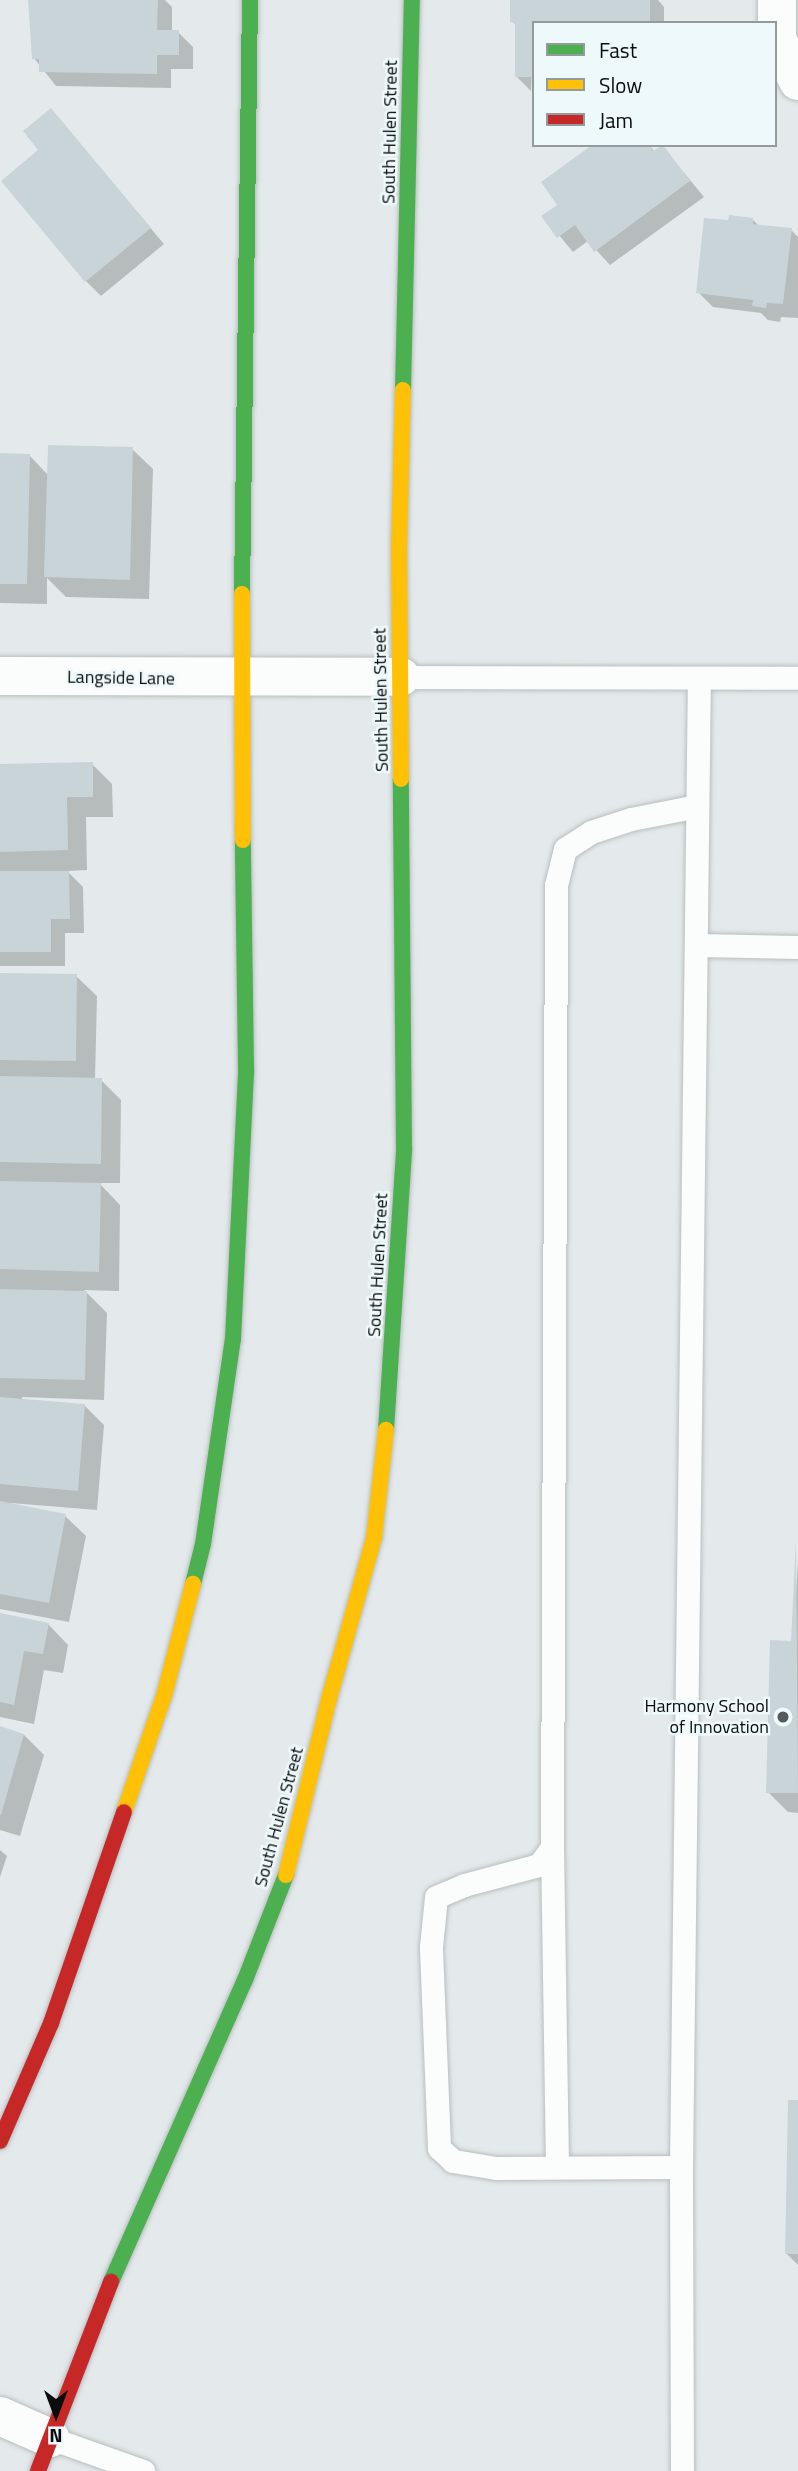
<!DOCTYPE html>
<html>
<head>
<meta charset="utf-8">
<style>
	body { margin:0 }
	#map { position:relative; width:798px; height:2471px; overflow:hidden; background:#e4eaec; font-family:"Titillium Web",sans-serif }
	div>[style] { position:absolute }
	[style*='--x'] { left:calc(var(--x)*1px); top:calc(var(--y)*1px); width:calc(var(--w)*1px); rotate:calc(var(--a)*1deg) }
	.shadow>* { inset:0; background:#0003 }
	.building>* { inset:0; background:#c9d4d8 }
	.roads { filter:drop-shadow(0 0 2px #b9bebf) drop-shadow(0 0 2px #b9bebf) }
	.lane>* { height:23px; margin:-11.5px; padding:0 11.5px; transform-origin:11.5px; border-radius:11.5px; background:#fbfcfc }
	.street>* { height:38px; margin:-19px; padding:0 19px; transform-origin:19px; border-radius:19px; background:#fbfcfc }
	.fast>* { height:16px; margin:-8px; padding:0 8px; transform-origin:8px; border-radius:8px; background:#4caf50 }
	.slow>* { height:16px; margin:-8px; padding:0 8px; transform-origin:8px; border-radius:8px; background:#ffc107 }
	.jam>* { height:16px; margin:-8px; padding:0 8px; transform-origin:8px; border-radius:8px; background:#c62828 }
	.dots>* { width:19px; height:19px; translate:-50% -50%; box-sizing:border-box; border:4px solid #eef9fc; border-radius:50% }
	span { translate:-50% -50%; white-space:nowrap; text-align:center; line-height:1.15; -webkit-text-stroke:5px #eef9fc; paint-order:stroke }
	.street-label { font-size:18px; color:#0a0d0e }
	.poi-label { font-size:18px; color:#0a0d0e }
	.right { translate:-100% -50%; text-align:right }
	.legend { position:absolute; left:532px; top:21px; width:245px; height:126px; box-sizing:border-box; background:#eef9fc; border:2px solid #939b9d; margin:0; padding:9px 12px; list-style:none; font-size:21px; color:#0a0d0e }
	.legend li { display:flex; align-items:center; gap:14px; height:35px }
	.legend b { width:35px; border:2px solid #939b9d }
	.north { position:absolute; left:21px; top:2380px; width:70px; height:70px; -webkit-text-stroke:5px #eef9fc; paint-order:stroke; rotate:180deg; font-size:19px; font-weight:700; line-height:28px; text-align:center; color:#0a0d0e }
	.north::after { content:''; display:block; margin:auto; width:24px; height:32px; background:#0a0d0e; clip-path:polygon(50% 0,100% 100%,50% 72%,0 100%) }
</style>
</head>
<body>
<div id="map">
	<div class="shadow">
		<i style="clip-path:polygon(30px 0,165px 0,172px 7px,172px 32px,178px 32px,193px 47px,193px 69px,171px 69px,171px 88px,56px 86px,34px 58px)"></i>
		<i style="clip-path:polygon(512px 0,658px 0,664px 7px,664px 23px,534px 23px,531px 91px,517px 77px,517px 26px,512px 21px)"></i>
		<i style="clip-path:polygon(51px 110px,164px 244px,101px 296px,86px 281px)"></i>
		<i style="clip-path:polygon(595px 145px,649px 145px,655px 152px,662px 146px,704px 197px,610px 265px,588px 241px,573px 252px,544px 217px,560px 205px)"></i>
		<i style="clip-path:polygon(752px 219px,759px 226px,791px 230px,798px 237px,798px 318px,781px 317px,780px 322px,768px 320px,761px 313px,713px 307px,698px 292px)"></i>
		<i style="clip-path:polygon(132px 449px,153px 469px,149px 599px,66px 597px,47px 578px,47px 604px,0 603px,0 455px,29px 455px,49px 476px)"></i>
		<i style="clip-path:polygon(92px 764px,112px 784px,113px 817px,86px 817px,87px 870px,67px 871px,83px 887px,84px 933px,65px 933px,65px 966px,0 966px,0 765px)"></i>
		<i style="clip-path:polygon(0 975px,76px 976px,97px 996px,95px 1080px,101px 1080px,121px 1100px,120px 1183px,99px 1183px,120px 1205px,119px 1291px,84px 1290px,107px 1313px,104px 1400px,22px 1397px,22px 1400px,84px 1405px,104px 1425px,97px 1510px,11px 1503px,10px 1505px,65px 1516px,86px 1536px,69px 1622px,0 1609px)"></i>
		<i style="clip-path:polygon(798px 1562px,798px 1813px,788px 1812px,768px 1792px,793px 1643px)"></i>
		<i style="clip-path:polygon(0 1615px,48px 1624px,68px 1645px,63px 1673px,44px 1670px,34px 1724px,0 1717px)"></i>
		<i style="clip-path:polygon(0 1728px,24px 1735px,44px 1755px,20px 1836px,0 1830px)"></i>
		<i style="clip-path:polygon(0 1850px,7px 1856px,0 1877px)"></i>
		<i style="clip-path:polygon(798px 2102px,798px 2265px,786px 2253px)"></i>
	</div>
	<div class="building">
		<i style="clip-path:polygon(28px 0,158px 0,157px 30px,179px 30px,179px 55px,157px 55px,157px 74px,39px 72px,39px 59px,32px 59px)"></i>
		<i style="clip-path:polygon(510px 0,650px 0,650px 23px,534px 23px,534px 77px,515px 77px,515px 23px,510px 22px)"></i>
		<i style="clip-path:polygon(51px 108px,151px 228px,85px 282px,1px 181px,38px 150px,23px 131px)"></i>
		<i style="clip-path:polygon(592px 145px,649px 145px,653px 151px,663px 145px,690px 181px,594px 252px,575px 225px,557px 238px,541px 216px,557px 205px,541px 182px)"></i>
		<i style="clip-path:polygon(729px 215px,753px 218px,753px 224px,792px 228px,783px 304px,767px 303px,766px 308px,752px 306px,753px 300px,696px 293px,704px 218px,728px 220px)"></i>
		<i style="clip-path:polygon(48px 445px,133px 447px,130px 580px,44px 577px)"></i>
		<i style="clip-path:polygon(0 453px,30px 454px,27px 584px,0 584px)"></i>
		<i style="clip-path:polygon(93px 762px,93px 797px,67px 797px,68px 850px,0 852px,0 764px)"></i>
		<i style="clip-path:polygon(0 871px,69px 871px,70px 919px,51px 919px,51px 952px,0 952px)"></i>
		<i style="clip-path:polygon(0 973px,77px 974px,76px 1061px,0 1060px)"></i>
		<i style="clip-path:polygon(0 1076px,102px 1078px,101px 1164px,0 1162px)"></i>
		<i style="clip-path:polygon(0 1181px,101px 1183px,99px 1272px,0 1269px)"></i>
		<i style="clip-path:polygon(0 1289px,87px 1291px,85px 1380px,0 1378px)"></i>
		<i style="clip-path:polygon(0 1397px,85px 1404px,78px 1491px,0 1484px)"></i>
		<i style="clip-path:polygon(0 1501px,66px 1514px,49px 1603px,0 1594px)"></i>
		<i style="clip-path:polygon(796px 1540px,798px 1793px,766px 1793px,770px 1640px,791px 1641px)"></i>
		<i style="clip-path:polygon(0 1613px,49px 1623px,43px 1654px,24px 1651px,14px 1705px,0 1702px)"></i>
		<i style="clip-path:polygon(0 1726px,24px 1734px,1px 1815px,0 1815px)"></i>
		<i style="clip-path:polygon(788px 2100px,798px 2100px,798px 2254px,785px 2254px)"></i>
	</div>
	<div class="roads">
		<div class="lane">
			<i style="--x:401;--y:677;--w:397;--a:0.1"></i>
			<i style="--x:697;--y:945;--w:101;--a:1.1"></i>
			<i style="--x:552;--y:1847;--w:320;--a:89.1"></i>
			<i style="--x:681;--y:2167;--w:185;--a:179.7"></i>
			<i style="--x:496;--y:2168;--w:44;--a:-170.8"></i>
			<i style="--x:453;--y:2161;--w:19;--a:-137"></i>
			<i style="--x:439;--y:2148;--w:201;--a:-92.3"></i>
			<i style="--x:431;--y:1947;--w:50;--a:-84.3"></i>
			<i style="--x:436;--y:1897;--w:30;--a:-23"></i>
			<i style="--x:464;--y:1885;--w:78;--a:-14.9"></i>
			<i style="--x:539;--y:1865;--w:22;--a:-54"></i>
			<i style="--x:552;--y:1847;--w:962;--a:-89.76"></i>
			<i style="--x:556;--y:885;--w:37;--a:-76"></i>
			<i style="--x:565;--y:849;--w:31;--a:-33"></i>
			<i style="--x:591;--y:832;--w:42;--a:-18"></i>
			<i style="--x:631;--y:819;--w:67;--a:-11.1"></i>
			<i style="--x:50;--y:2438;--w:99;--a:19.5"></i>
			<i style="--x:682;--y:2471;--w:304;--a:-90.2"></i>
			<i style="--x:681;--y:2167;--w:1489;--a:-89.31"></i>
		</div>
		<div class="street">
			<i style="--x:777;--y:0;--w:39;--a:90"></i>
			<i style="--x:777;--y:39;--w:47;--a:63.4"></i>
			<i style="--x:0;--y:676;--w:401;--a:0.1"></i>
			<i style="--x:0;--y:2416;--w:55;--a:23.7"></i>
		</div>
		<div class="fast">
			<i style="--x:403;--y:390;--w:390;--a:-88.7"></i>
			<i style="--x:242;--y:594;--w:594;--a:-89.23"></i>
			<i style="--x:386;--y:1430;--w:282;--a:-86.3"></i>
			<i style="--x:404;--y:1149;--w:370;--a:-90.5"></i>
			<i style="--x:193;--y:1584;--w:41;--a:-76"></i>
			<i style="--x:203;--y:1544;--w:207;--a:-81.7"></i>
			<i style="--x:233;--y:1339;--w:270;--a:-87.2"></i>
			<i style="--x:246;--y:1069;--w:229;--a:-90.8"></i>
			<i style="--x:111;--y:2282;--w:330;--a:-66.1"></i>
			<i style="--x:245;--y:1980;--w:113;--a:-68.7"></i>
		</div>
		<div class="slow">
			<i style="--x:242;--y:594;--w:246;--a:89.8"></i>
			<i style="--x:401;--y:779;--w:230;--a:-90.5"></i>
			<i style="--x:399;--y:549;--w:159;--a:-88.6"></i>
			<i style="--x:124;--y:1812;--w:123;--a:-71"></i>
			<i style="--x:164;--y:1696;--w:116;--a:-75.5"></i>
			<i style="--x:286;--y:1875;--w:181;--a:-76.3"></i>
			<i style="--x:329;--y:1699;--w:167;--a:-74.4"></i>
			<i style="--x:374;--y:1538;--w:109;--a:-83.7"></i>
		</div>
		<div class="jam">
			<i style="--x:0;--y:2141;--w:129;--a:-66.6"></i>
			<i style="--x:51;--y:2023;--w:223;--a:-70.9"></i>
			<i style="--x:38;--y:2471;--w:203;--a:-68.9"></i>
		</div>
	</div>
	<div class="dots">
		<i style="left:783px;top:1717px;background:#565a5c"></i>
	</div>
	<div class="street-label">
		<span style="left:390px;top:132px;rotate:-89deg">South Hulen Street</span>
		<span style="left:121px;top:678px;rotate:1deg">Langside Lane</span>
		<span style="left:381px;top:700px;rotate:-91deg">South Hulen Street</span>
		<span style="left:378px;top:1265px;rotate:-87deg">South Hulen Street</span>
		<span style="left:279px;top:1817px;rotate:-75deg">South Hulen Street</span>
	</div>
	<div class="poi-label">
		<span class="right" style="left:769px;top:1717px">Harmony School<br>of Innovation</span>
	</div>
	<ul class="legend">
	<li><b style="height:9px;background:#4caf50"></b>Fast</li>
	<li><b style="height:9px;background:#ffc107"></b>Slow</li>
	<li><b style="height:9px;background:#c62828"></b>Jam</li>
	</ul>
	<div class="north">N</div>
</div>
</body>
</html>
